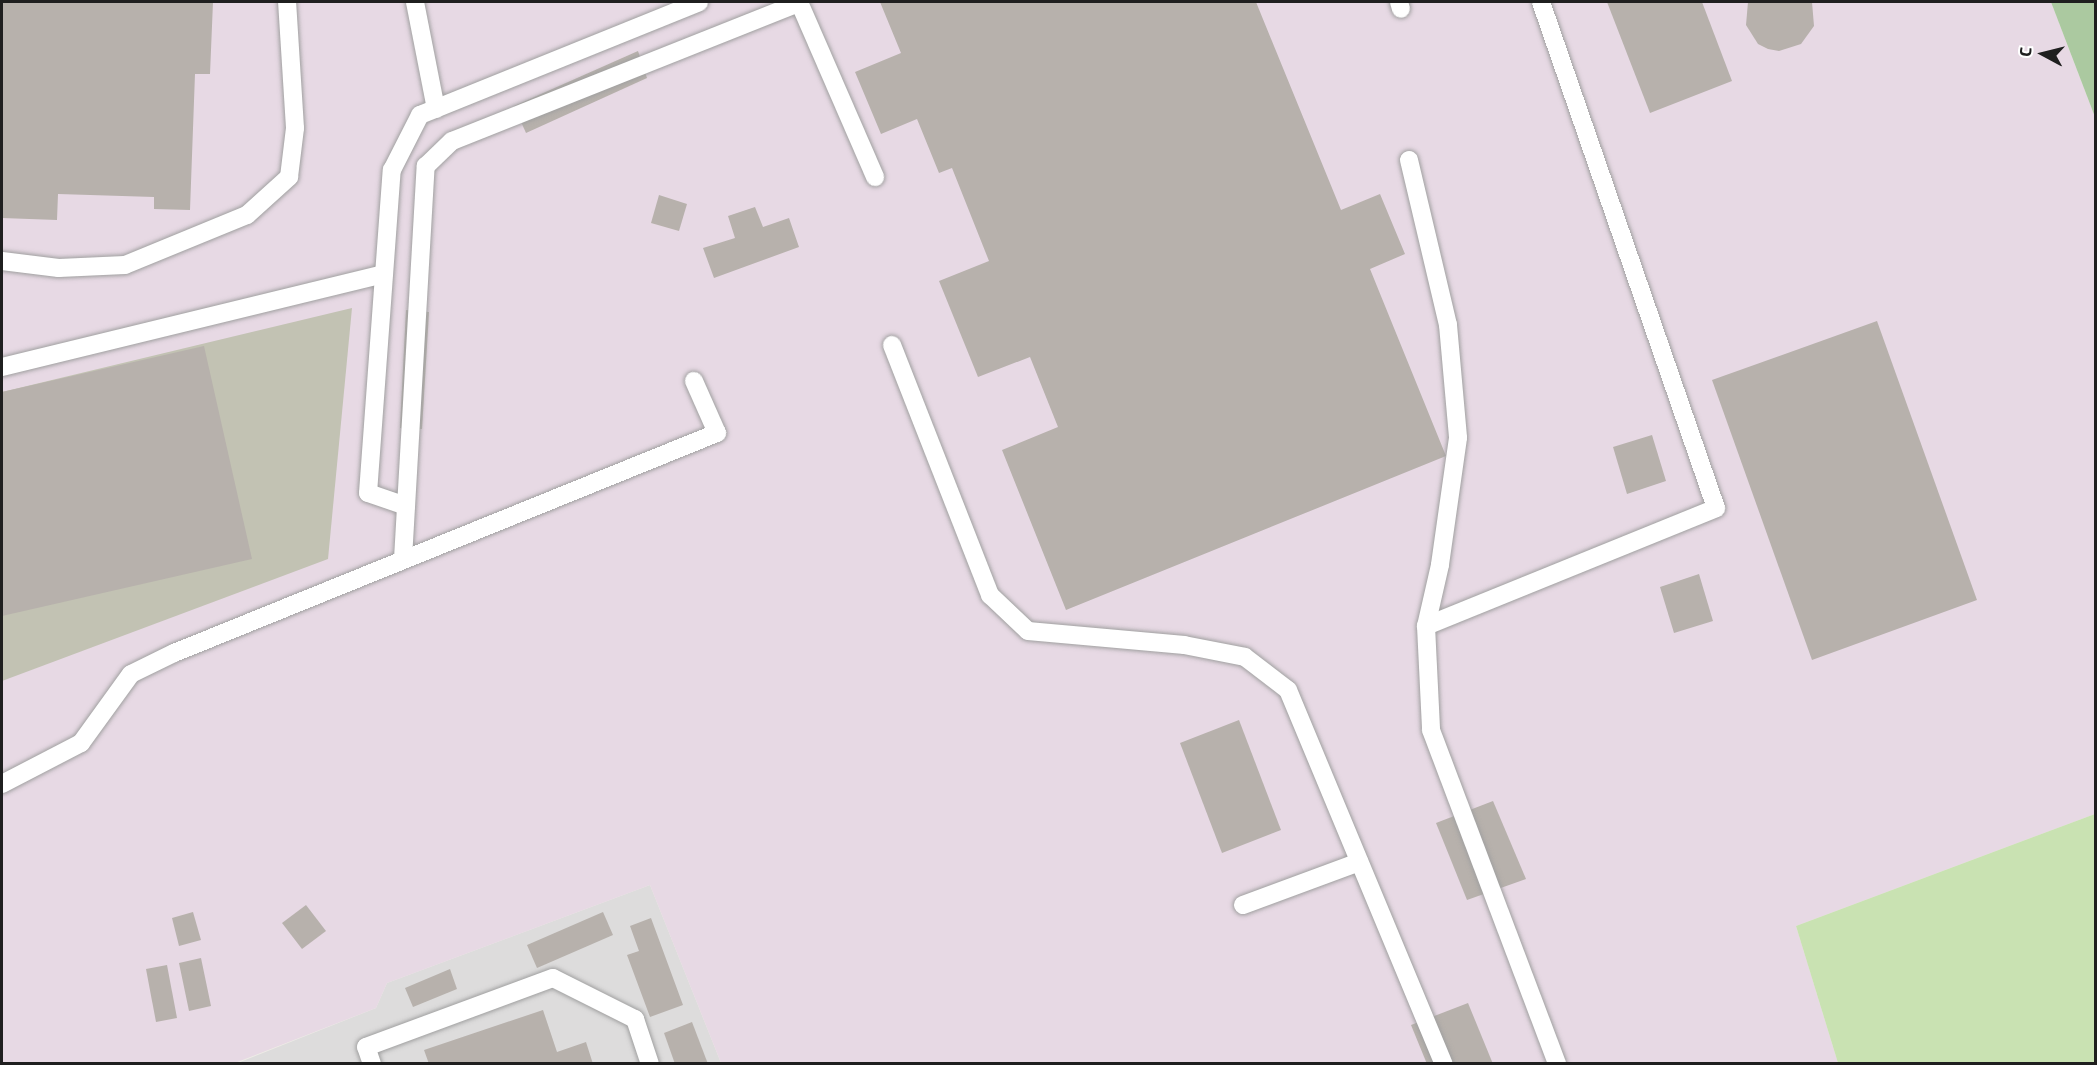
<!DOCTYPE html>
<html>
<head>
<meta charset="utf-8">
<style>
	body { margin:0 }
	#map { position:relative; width:2097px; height:1065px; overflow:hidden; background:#eeece6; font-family:"Exo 2",sans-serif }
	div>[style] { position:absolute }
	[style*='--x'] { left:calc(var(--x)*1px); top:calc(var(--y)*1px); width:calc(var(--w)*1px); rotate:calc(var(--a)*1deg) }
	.residential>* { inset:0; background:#dddcdc }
	.industrial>* { inset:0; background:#e7d9e4 }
	.construction>* { inset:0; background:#c2c2b3 }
	.grass>* { inset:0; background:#c9e2b2 }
	.forest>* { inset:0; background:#abc9a0 }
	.building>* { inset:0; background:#b7b1ac }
	.roads { filter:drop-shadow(0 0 2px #a0a0a0) drop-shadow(0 0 2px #a0a0a0) }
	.lane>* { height:18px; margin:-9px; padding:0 9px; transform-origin:9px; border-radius:9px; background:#fff }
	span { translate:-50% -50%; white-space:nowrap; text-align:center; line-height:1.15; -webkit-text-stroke:5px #fff; paint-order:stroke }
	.frame { position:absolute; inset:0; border:3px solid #1f1f1f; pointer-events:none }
	.north { position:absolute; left:2013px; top:24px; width:60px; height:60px; -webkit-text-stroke:4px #fff; paint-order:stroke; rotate:277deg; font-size:16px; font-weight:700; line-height:24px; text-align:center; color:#1f1f1f }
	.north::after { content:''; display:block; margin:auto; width:21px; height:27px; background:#1f1f1f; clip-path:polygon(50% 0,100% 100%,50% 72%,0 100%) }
</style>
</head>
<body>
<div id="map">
	<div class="residential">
		<i style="clip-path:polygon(650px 885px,721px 1063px,235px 1064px,376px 1008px,387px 983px)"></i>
	</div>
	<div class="industrial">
		<i style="clip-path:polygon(2px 2px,2051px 2px,2095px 117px,2095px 814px,1796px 926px,1838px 1063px,721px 1063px,650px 885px,387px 983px,376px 1008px,235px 1063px,2px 1064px)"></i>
	</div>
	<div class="construction">
		<i style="clip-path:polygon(352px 308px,328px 559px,2px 681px,2px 392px)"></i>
	</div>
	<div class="grass">
		<i style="clip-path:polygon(2095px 814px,2095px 1063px,1838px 1063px,1796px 926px)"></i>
	</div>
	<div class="forest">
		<i style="clip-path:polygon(2051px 2px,2095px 2px,2095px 117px)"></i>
	</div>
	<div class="building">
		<i style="clip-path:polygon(2px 2px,213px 2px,210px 74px,195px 74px,190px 210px,154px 209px,154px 197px,58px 194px,57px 220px,2px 218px)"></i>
		<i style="clip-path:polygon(880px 2px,1256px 2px,1341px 210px,1380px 194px,1405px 254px,1370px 269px,1446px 456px,1066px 610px,1002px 450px,1058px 427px,1030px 357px,978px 377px,939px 281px,989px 261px,952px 168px,939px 173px,917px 119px,881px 134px,855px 72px,901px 53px)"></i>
		<i style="clip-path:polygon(1607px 2px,1702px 2px,1732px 81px,1650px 113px)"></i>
		<i style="clip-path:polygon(1748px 2px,1812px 2px,1814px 26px,1801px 44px,1779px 51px,1768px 49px,1758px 44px,1746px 25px)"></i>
		<i style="clip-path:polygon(638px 51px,647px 78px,526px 133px,514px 106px)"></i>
		<i style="clip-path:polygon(659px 195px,687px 204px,679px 231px,651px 223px)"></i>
		<i style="clip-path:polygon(755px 207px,763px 227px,789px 218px,799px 247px,714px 278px,703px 248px,735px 238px,728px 216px)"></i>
		<i style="clip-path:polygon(406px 310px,429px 312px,422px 429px,400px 428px)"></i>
		<i style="clip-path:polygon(1877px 321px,1977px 600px,1812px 660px,1712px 380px)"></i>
		<i style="clip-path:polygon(204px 346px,252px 559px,2px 616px,2px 392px)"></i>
		<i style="clip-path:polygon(1652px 435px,1666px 481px,1627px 494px,1613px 447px)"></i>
		<i style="clip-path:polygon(1699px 574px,1713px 621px,1674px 633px,1660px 587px)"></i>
		<i style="clip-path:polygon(1239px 720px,1281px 830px,1222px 853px,1180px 743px)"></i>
		<i style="clip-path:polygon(1493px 801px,1526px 879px,1467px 900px,1436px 823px)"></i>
		<i style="clip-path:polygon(306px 905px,326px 931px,302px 949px,282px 923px)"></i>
		<i style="clip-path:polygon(193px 912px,201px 940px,179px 946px,172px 918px)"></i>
		<i style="clip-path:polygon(603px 912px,613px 935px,537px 968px,527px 945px)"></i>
		<i style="clip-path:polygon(651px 918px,683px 1005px,650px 1017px,627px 955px,639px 951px,630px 926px)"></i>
		<i style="clip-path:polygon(201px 958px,211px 1006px,189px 1011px,179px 963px)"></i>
		<i style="clip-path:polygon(167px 965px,177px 1018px,156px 1022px,146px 969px)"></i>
		<i style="clip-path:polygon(450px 969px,457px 989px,413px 1007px,405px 988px)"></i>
		<i style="clip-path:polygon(1468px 1003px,1493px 1064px,1427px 1064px,1411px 1025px)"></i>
		<i style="clip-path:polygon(543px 1010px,557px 1052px,586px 1042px,593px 1064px,429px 1064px,424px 1050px)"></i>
		<i style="clip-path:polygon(692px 1022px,708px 1064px,675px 1064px,664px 1033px)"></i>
	</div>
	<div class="roads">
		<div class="lane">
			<i style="--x:415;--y:2;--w:109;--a:78.9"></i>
			<i style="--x:799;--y:2;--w:191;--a:66.5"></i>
			<i style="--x:1399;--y:2;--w:7;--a:74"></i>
			<i style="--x:1409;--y:160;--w:170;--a:76.7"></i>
			<i style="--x:1448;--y:325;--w:113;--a:84.9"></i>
			<i style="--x:1458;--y:438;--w:128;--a:98.1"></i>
			<i style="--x:1440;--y:565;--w:63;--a:102.9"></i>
			<i style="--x:1426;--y:626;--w:104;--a:87.2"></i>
			<i style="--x:1431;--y:730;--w:357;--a:69.3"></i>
			<i style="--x:2;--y:261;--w:57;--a:7"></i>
			<i style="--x:59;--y:268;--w:66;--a:-2.6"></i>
			<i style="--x:125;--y:265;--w:132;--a:-22.3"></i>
			<i style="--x:247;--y:215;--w:57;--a:-42.1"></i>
			<i style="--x:289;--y:177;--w:49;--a:-83"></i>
			<i style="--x:295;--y:128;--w:126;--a:-93.6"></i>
			<i style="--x:892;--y:345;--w:269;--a:68.6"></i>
			<i style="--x:990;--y:595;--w:52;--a:43.5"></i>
			<i style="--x:1028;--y:631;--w:157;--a:5.1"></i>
			<i style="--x:1184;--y:645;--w:62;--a:11.1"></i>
			<i style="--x:1245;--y:657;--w:54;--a:37.5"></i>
			<i style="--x:1288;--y:690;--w:405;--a:67.4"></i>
			<i style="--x:2;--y:367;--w:393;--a:-13.7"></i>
			<i style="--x:406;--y:506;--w:40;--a:-161.1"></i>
			<i style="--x:368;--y:493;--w:324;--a:-85.8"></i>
			<i style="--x:392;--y:170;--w:62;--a:-63"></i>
			<i style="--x:420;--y:115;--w:301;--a:-22"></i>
			<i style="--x:403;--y:559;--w:394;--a:-86.7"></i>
			<i style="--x:426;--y:166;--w:36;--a:-44"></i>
			<i style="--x:452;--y:141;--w:373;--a:-21.7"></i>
			<i style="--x:1426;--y:626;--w:313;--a:-22.1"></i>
			<i style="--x:1716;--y:508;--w:535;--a:-109.08"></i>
			<i style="--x:2;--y:784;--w:89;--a:-27.4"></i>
			<i style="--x:81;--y:743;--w:85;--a:-54.1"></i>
			<i style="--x:131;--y:674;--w:48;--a:-26"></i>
			<i style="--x:174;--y:653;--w:586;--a:-22.06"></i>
			<i style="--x:717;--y:433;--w:57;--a:-113.9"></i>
			<i style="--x:1243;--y:905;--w:124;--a:-20.3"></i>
			<i style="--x:372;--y:1064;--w:18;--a:-109"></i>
			<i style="--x:366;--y:1047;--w:199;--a:-20.3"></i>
			<i style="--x:553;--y:978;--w:92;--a:26.6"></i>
			<i style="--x:635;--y:1019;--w:47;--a:71.6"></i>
		</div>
	</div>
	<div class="frame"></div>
	<div class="north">С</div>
</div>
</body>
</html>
